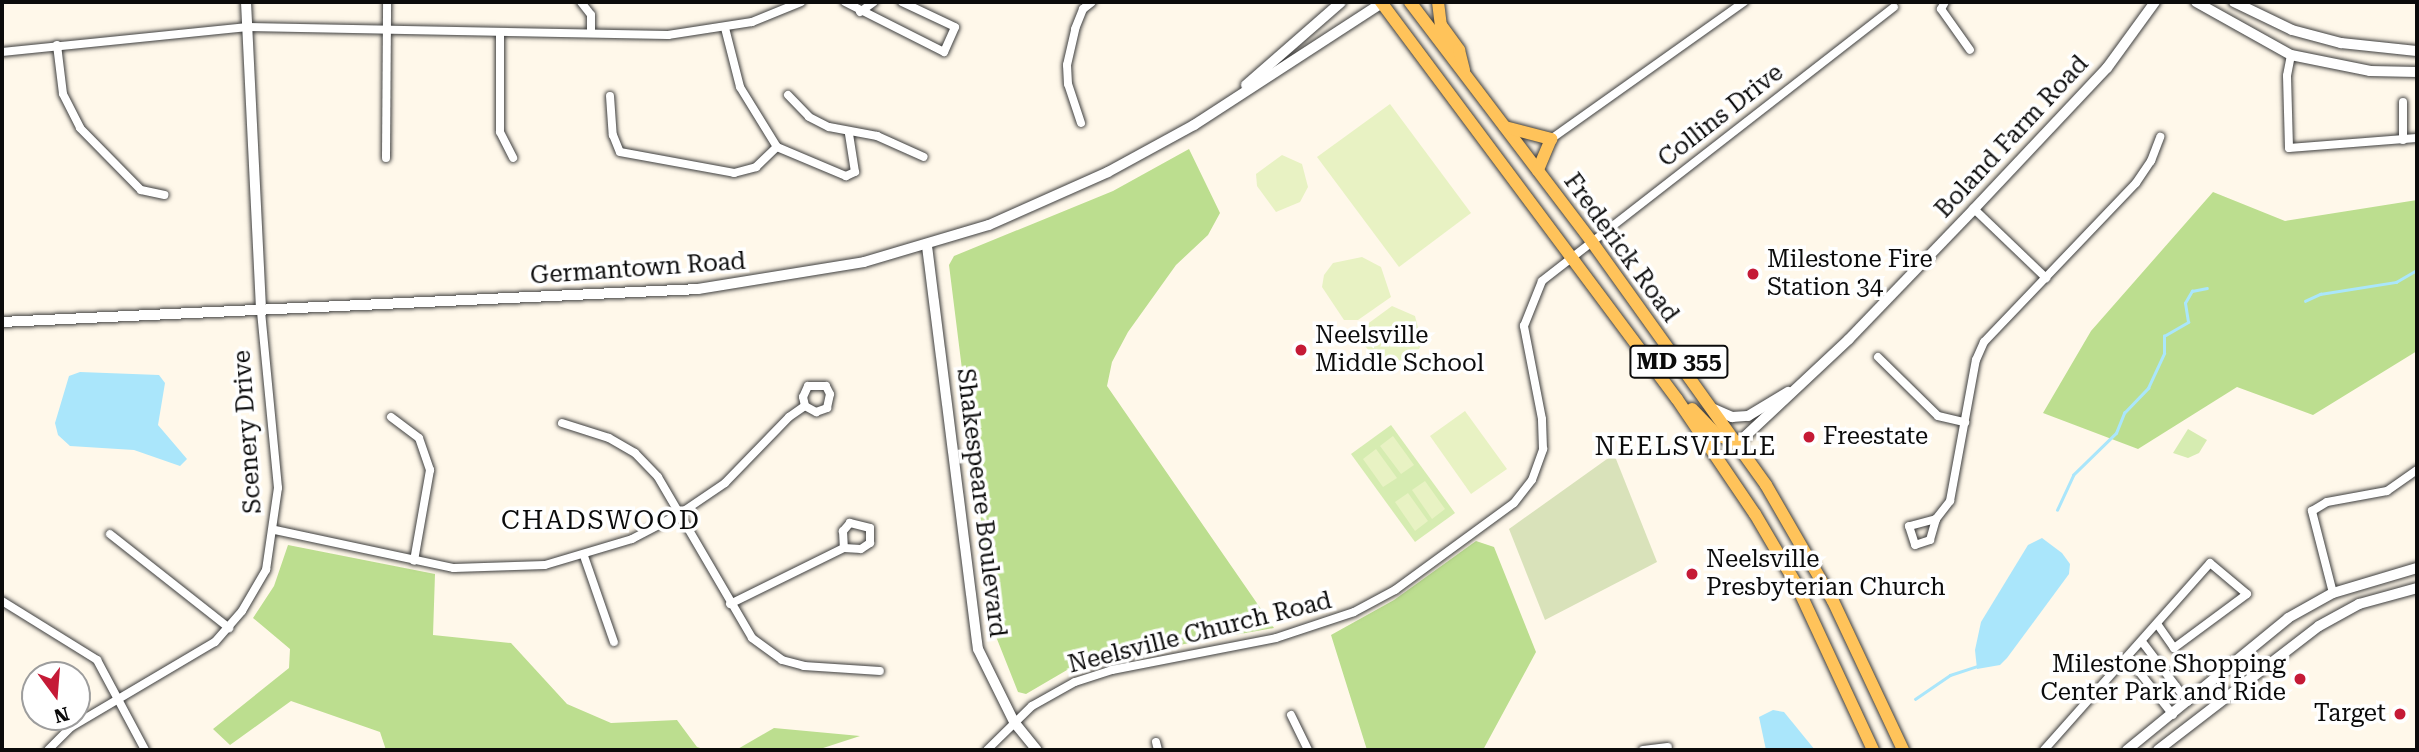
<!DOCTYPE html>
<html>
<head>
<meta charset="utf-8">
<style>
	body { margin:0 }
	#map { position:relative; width:2419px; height:752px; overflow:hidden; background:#fff8ea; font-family:"Roboto Serif",serif }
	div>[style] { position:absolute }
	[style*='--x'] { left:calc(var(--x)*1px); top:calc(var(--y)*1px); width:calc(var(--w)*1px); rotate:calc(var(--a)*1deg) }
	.green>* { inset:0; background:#d6ecb1 }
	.forest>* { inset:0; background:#bcde8f }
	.cemetery>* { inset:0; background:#d9e2ba }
	.pitch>* { inset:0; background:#e8f2c3 }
	.water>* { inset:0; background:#aae6fb }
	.stream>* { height:2.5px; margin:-1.25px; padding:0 1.25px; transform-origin:1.25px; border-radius:1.25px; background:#aae6fb }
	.roads { filter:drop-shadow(0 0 2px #3e3e3e) drop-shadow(0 0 2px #3e3e3e) }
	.minor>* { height:8px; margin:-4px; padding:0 4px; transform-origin:4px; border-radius:4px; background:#fff }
	.tertiary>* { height:10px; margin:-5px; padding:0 5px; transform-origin:5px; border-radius:5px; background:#fff }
	.primary>* { height:12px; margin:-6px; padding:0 6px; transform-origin:6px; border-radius:6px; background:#ffc35a }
	.dots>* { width:19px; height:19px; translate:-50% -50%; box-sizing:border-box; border:4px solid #fff; border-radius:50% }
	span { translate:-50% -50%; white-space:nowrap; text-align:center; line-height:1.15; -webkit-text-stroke:7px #fff; paint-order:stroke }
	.shield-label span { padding:2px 5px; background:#fff; border:2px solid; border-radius:5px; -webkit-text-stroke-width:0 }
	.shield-label { font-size:23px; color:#0b0b0b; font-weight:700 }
	.street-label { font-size:24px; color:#0b0b0b }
	.poi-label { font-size:24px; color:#0b0b0b }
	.left { translate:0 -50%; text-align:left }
	.right { translate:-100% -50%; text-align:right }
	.neighbourhood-label { font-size:26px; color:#0b0b0b; letter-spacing:2px }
	.frame { position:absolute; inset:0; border:4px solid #0b0b0b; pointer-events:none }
	.north { position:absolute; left:21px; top:661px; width:70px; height:70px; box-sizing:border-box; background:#fff; border:2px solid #9d9d9d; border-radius:50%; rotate:164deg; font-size:19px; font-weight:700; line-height:28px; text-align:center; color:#0b0b0b }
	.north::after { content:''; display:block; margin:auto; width:24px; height:32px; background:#c51a36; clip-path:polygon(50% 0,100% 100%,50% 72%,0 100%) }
</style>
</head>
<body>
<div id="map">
	<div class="green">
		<i style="clip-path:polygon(1391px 425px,1455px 513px,1415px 542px,1351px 454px)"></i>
		<i style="clip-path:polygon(2188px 429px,2207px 440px,2199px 453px,2188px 458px,2173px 453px)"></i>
	</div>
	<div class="forest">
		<i style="clip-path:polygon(1189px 149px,1220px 213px,1208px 235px,1176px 265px,1128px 332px,1112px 362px,1107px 386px,1274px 628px,1107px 658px,1067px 670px,1026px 694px,1018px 692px,995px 634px,949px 265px,954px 256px,1113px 191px)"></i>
		<i style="clip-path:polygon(2213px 192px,2285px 221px,2417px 200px,2417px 351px,2313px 415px,2237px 387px,2138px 449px,2043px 413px,2091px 331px)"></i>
		<i style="clip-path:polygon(1476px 541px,1494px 547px,1536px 652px,1483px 750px,1367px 750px,1331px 635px,1394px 600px)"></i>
		<i style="clip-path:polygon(288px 545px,435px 574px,433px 635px,511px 643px,567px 704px,611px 723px,677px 720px,697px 747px,707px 750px,386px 750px,380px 732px,291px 701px,230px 745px,213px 729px,289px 668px,290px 649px,253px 618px,274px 586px)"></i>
		<i style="clip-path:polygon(774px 728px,860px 736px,817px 750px,736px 750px)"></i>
	</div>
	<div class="cemetery">
		<i style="clip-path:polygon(1614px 454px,1657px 562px,1545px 620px,1509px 529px)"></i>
	</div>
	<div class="pitch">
		<i style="clip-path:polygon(1390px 104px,1471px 213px,1399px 267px,1317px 157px)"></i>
		<i style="clip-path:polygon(1282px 155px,1302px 164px,1308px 187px,1300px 202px,1276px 212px,1257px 186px,1256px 174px)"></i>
		<i style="clip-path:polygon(1362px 257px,1381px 267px,1391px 297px,1358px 320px,1344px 320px,1322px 287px,1324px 275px,1333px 263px)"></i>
		<i style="clip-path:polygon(1392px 306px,1415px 316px,1422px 343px,1413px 361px,1385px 372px,1362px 342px,1362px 328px)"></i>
		<i style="clip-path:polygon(1465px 411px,1507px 469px,1471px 494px,1430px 436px)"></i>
		<i style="clip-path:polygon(1393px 436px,1414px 465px,1401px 474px,1380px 446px)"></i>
		<i style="clip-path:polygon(1376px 449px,1397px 478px,1383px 487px,1363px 459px)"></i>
		<i style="clip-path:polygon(1425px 481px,1445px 509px,1432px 519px,1412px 490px)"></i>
		<i style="clip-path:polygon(1408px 493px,1428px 521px,1415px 531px,1395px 502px)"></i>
	</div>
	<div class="water">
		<i style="clip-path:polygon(80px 372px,159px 375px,165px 383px,158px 425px,187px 459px,180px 466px,134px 450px,70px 446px,58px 435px,55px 423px,69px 376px)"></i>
		<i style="clip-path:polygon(2042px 538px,2062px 553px,2070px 564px,2069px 574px,2007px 658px,2000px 665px,1977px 669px,1975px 650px,1981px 622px,2028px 545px)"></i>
		<i style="clip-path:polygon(1773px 710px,1784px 712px,1815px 750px,1766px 750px,1759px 717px)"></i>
	</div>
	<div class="stream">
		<i style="--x:2305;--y:301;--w:17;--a:-25"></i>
		<i style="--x:2320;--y:294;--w:77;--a:-9"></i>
		<i style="--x:2396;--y:282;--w:24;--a:-30"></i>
		<i style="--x:2057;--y:510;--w:38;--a:-65"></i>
		<i style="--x:2073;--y:475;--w:60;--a:-44.3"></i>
		<i style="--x:2116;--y:433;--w:22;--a:-68"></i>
		<i style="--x:2124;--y:413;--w:35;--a:-46"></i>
		<i style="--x:2148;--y:388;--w:38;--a:-65"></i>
		<i style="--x:2164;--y:353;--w:17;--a:-90"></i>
		<i style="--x:2164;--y:336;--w:28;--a:-30"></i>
		<i style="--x:2188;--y:322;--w:19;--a:-99"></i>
		<i style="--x:2185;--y:303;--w:14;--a:-60"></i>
		<i style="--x:2192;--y:291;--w:15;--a:-11"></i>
		<i style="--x:1915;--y:699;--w:42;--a:-34.4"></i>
		<i style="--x:1950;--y:675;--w:28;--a:-18"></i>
	</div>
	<div class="roads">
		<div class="minor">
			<i style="--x:581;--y:2;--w:16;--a:52"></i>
			<i style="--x:591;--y:15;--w:18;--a:90"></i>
			<i style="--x:845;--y:2;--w:111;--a:26.8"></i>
			<i style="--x:944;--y:52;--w:27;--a:-66"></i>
			<i style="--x:955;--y:27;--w:59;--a:-154.7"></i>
			<i style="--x:1945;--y:2;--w:8;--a:120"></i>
			<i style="--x:1941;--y:9;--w:50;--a:54.7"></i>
			<i style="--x:860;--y:12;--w:17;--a:-36"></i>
			<i style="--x:725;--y:28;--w:61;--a:75.7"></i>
			<i style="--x:740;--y:87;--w:70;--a:58.3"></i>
			<i style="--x:777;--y:147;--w:75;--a:22.8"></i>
			<i style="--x:846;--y:176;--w:10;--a:-24"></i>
			<i style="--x:855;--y:172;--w:39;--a:-99"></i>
			<i style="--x:500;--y:32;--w:100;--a:90"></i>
			<i style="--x:500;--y:132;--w:29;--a:63"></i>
			<i style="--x:57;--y:45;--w:49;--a:83"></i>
			<i style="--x:63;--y:94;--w:38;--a:63"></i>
			<i style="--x:80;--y:128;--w:87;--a:45.5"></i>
			<i style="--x:141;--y:190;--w:24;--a:12"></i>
			<i style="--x:2;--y:52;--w:247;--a:-5.8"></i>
			<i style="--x:248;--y:27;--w:420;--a:1.1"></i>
			<i style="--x:668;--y:35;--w:85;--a:-8.8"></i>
			<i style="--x:752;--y:22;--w:53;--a:-22.2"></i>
			<i style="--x:2291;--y:55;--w:21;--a:101"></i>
			<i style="--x:2287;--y:76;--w:72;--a:88.4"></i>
			<i style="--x:2289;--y:148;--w:128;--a:-4.5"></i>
			<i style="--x:788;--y:95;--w:30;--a:46"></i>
			<i style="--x:809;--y:117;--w:22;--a:27"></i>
			<i style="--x:829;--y:127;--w:49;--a:10.6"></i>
			<i style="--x:877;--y:136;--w:51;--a:24.1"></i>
			<i style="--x:610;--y:96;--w:39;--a:86"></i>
			<i style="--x:613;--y:135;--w:18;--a:68"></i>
			<i style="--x:620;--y:152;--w:116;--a:10.4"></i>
			<i style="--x:734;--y:173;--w:23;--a:-15"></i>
			<i style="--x:756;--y:167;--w:29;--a:-44"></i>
			<i style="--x:1081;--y:123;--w:41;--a:-108.4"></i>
			<i style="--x:1068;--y:84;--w:19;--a:-93"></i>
			<i style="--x:1067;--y:65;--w:37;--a:-77"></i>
			<i style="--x:1075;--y:29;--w:22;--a:-68"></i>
			<i style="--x:1083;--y:9;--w:11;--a:-38"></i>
			<i style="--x:1551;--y:139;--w:237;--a:-35.4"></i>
			<i style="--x:2403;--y:140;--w:38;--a:-90"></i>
			<i style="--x:386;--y:158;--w:156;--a:-89.6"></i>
			<i style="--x:1974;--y:209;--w:100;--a:43.8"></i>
			<i style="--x:1878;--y:357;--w:84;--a:44.5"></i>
			<i style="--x:1938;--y:416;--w:28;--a:13"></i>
			<i style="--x:391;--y:417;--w:35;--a:37"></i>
			<i style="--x:419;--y:438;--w:34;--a:71"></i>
			<i style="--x:430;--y:470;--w:92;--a:100"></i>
			<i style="--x:562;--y:423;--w:49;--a:17.7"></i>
			<i style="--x:609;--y:438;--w:30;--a:30"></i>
			<i style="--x:635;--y:453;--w:33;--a:46"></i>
			<i style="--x:658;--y:477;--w:186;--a:59.7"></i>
			<i style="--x:752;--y:638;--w:37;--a:36"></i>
			<i style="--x:782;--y:660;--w:23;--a:15"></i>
			<i style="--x:804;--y:666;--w:76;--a:3.8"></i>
			<i style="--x:1936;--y:519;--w:28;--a:165"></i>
			<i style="--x:1909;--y:526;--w:20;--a:72"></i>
			<i style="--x:1915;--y:545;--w:16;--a:-18"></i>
			<i style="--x:1930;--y:540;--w:22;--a:-74"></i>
			<i style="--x:1936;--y:519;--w:23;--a:-52"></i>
			<i style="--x:1950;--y:501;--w:143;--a:-79.6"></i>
			<i style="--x:1976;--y:360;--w:20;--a:-66"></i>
			<i style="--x:1984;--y:342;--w:220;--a:-46.3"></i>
			<i style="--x:2136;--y:183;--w:27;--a:-56"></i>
			<i style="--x:2151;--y:161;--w:26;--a:-69"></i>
			<i style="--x:275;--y:530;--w:183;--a:12"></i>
			<i style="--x:454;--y:568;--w:91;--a:-1.9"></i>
			<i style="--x:545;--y:565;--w:91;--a:-16.6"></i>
			<i style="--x:632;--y:539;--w:52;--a:-27.6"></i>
			<i style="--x:678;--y:515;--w:57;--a:-34.2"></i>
			<i style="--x:725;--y:483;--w:92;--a:-45.9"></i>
			<i style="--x:789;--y:417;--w:19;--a:-35"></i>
			<i style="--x:805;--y:406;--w:13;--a:29"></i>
			<i style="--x:816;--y:412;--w:12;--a:-20"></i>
			<i style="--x:827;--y:408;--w:14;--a:-78"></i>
			<i style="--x:830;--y:394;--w:9;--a:-117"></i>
			<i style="--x:826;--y:386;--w:18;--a:180"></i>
			<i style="--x:808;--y:386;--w:12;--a:114"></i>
			<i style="--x:803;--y:397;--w:9;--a:77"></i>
			<i style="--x:110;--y:534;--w:152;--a:38.3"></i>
			<i style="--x:584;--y:556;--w:91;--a:70.8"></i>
			<i style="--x:2333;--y:593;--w:85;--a:-104.4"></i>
			<i style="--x:2312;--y:511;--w:17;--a:-31"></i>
			<i style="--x:2327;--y:502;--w:61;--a:-10.4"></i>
			<i style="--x:2387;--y:491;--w:37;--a:-35"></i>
			<i style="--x:2;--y:601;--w:112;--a:31.8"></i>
			<i style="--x:97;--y:660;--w:102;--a:61.9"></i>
			<i style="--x:730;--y:604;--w:127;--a:-26.2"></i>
			<i style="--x:844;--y:548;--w:17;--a:3"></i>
			<i style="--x:861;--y:549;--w:11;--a:-34"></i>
			<i style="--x:870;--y:543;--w:15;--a:-90"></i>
			<i style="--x:870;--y:528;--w:21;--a:-166"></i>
			<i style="--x:850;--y:523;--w:11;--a:131"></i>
			<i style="--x:843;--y:531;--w:17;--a:87"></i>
			<i style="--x:2143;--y:643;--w:74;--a:52.7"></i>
			<i style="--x:2129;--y:659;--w:71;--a:51.8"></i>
			<i style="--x:1291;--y:715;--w:39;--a:64"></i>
			<i style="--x:1156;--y:742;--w:8;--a:76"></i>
			<i style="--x:48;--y:750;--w:33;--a:-45"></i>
			<i style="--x:71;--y:727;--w:167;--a:-30.6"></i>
			<i style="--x:215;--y:642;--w:41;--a:-48.9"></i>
			<i style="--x:242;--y:611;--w:48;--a:-59.7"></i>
			<i style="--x:266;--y:570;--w:83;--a:-81.7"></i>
			<i style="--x:278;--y:488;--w:179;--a:-95.5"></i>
			<i style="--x:987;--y:750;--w:63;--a:-44.4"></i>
			<i style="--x:1032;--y:706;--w:49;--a:-29.2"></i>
			<i style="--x:1075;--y:682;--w:39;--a:-18"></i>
			<i style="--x:1112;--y:670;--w:167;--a:-11"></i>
			<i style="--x:1276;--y:638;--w:82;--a:-18.4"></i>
			<i style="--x:1354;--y:612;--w:47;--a:-28.2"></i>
			<i style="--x:1395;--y:590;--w:147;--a:-36.2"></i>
			<i style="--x:1514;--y:503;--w:29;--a:-52"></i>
			<i style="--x:1532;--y:480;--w:33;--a:-70"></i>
			<i style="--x:1543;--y:449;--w:30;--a:-92"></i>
			<i style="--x:1542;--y:419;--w:95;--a:-101"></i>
			<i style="--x:1524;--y:326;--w:48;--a:-68.2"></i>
			<i style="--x:1542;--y:281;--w:446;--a:-37.9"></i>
			<i style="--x:1643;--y:750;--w:25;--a:-7"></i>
			<i style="--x:2044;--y:750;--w:250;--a:-48.4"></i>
			<i style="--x:2210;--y:563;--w:48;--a:40"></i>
			<i style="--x:2247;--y:594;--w:91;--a:143.5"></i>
			<i style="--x:2174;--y:648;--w:29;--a:-125"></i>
		</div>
		<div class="tertiary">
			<i style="--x:246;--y:2;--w:308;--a:87.2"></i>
			<i style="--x:2196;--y:2;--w:109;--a:29.2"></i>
			<i style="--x:2291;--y:55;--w:81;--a:11.4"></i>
			<i style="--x:2370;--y:71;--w:47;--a:1.2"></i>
			<i style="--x:2234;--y:2;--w:64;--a:25.8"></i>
			<i style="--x:2292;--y:30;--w:51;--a:14.9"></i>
			<i style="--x:2341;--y:43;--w:76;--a:6"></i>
			<i style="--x:1246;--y:85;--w:126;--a:-41.1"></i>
			<i style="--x:927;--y:246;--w:406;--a:82.8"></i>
			<i style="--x:978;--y:649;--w:81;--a:63.7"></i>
			<i style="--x:1014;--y:722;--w:36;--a:51"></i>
			<i style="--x:2;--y:322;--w:697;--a:-2.71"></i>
			<i style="--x:698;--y:289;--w:168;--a:-9.2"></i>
			<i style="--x:864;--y:262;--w:130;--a:-16.5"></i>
			<i style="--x:989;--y:225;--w:130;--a:-24"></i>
			<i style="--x:1108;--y:172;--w:98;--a:-28.7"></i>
			<i style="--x:1194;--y:125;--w:224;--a:-33"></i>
			<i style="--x:1714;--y:409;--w:20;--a:24"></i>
			<i style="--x:1732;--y:417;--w:16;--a:-4"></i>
			<i style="--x:1748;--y:416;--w:47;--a:-31"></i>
			<i style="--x:1738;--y:443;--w:152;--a:-43.1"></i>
			<i style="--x:1849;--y:339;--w:180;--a:-46.1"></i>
			<i style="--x:1974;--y:209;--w:194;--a:-46.7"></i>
			<i style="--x:2107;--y:68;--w:82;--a:-54"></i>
			<i style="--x:2127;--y:750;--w:208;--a:-39.3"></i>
			<i style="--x:2288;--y:618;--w:51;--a:-29.1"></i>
			<i style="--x:2333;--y:593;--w:88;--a:-16.6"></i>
			<i style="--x:2158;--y:750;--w:203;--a:-37.6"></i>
			<i style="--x:2319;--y:626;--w:46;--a:-28.8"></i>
			<i style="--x:2359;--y:604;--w:60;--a:-15.4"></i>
		</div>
		<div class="primary">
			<i style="--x:1381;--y:2;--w:495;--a:53.3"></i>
			<i style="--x:1677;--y:399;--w:139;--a:55.9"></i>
			<i style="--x:1755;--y:514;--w:81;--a:59.6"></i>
			<i style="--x:1796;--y:584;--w:183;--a:65.1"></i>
			<i style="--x:1410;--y:2;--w:301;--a:52.8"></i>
			<i style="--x:1592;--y:242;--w:299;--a:54.4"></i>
			<i style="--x:1766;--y:485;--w:134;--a:60"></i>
			<i style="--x:1833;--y:601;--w:165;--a:64.8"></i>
			<i style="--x:1438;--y:2;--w:23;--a:83"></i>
			<i style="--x:1441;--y:25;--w:31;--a:54"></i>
			<i style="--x:1459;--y:50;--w:21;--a:76"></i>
			<i style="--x:1505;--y:127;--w:48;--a:14.6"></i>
			<i style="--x:1551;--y:139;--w:34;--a:113"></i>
			<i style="--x:1692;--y:409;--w:36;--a:46"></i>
			<i style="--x:1717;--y:435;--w:22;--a:21"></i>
		</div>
	</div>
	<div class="dots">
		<i style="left:1753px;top:274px;background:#c51a36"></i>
		<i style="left:1301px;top:350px;background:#c51a36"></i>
		<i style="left:1809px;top:437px;background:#c51a36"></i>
		<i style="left:1692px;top:574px;background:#c51a36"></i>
		<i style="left:2300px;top:679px;background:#c51a36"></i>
		<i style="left:2400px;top:714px;background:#c51a36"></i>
	</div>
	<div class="shield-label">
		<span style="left:1679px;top:362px">MD 355</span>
	</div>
	<div class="street-label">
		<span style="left:1721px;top:116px;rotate:-38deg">Collins Drive</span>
		<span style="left:2012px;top:137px;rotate:-47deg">Boland Farm Road</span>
		<span style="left:1621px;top:248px;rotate:54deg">Frederick Road</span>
		<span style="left:638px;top:269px;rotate:-4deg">Germantown Road</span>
		<span style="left:248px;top:432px;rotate:-94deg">Scenery Drive</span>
		<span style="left:981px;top:503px;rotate:83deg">Shakespeare Boulevard</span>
		<span style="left:1200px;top:633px;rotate:-14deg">Neelsville Church Road</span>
	</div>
	<div class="poi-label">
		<span class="left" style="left:1767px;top:274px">Milestone Fire<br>Station 34</span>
		<span class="left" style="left:1315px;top:350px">Neelsville<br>Middle School</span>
		<span class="left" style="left:1823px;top:437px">Freestate</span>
		<span class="left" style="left:1706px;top:574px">Neelsville<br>Presbyterian Church</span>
		<span class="right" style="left:2286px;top:679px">Milestone Shopping<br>Center Park and Ride</span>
		<span class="right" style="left:2386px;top:714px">Target</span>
	</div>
	<div class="neighbourhood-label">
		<span style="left:1686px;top:447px">NEELSVILLE</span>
		<span style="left:601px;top:521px">CHADSWOOD</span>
	</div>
	<div class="frame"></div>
	<div class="north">N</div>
</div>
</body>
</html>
